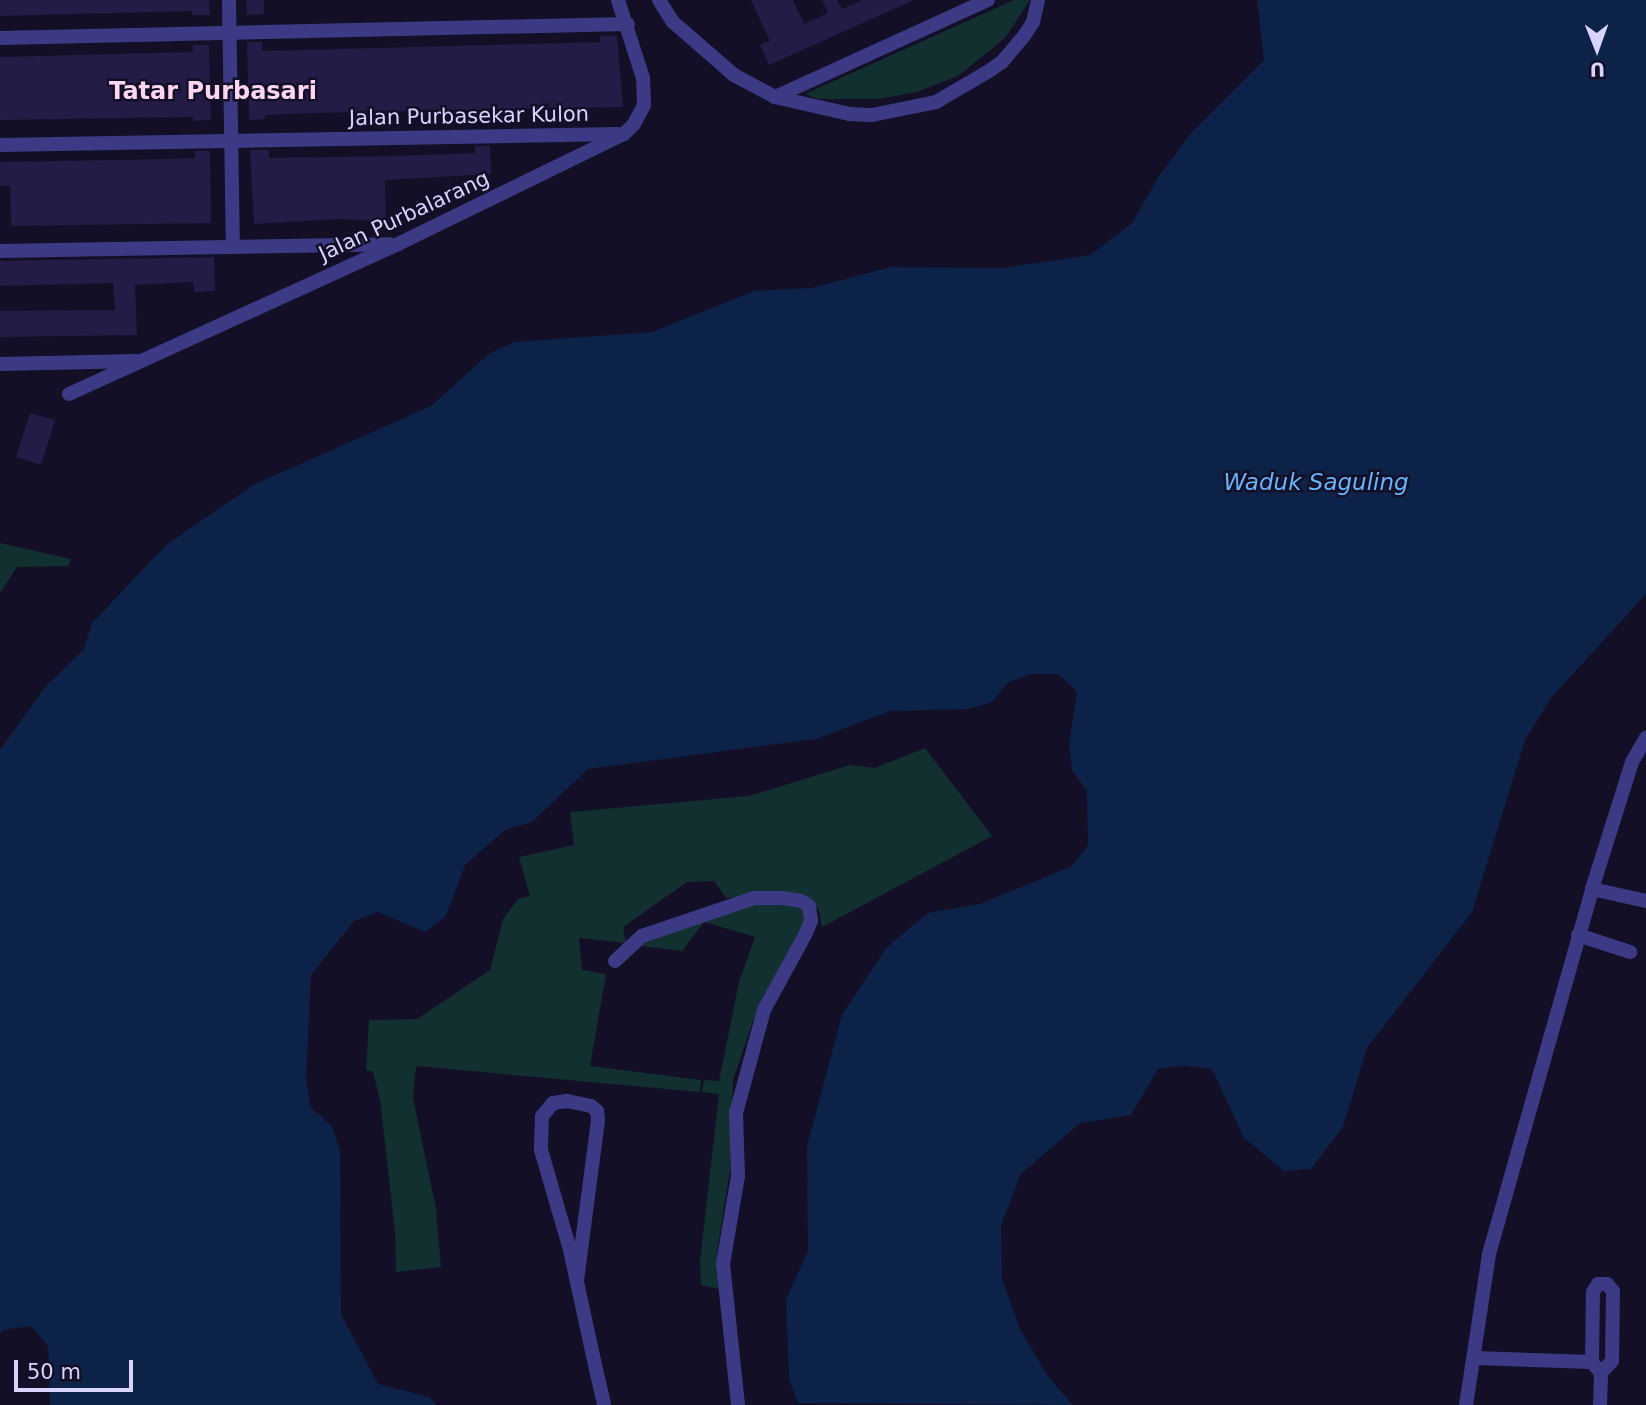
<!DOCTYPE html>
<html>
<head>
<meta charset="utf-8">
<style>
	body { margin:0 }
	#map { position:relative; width:1646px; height:1405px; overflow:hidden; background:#130f26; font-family:"DejaVu Sans",sans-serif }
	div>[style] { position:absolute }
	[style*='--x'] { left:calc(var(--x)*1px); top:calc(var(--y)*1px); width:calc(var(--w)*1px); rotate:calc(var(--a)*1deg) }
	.green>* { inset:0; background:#12302f }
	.water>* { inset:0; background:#0c2248 }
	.building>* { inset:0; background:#241b47 }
	.minor>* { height:14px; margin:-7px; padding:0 7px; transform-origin:7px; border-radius:7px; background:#3d3a85 }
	span { translate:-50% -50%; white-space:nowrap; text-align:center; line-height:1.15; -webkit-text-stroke:5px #130f26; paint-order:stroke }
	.street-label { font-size:21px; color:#d9d4ff }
	.water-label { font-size:23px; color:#62b6ff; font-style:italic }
	.quarter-label { font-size:24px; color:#ffd6f0; font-weight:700 }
	.north { position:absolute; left:1562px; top:14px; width:70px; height:70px; -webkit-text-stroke:5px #130f26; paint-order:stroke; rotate:179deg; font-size:19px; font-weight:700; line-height:28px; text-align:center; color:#d9d4ff }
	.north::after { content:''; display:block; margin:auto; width:24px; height:32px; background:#d9d4ff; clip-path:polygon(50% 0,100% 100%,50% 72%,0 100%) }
	.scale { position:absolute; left:14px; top:1360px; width:119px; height:32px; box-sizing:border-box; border:4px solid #d9d4ff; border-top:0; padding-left:9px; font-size:21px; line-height:24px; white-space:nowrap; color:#d9d4ff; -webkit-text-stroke:5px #130f26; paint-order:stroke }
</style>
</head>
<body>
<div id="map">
	<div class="green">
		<i style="clip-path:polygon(1014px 0,1030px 0,1005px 38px,958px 76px,917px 92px,879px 99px,819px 99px,805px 94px)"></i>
		<i style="clip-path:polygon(0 543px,71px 559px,68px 566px,17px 567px,0 593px)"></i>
		<i style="clip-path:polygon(925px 748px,992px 836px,822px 927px,819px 910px,805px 897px,775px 893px,726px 898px,714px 881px,687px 882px,623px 927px,626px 943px,579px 938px,582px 970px,606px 974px,590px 1066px,701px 1080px,700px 1092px,416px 1066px,413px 1098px,436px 1209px,441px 1267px,396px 1272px,395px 1232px,380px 1100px,373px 1072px,366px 1070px,369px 1020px,417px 1019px,490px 970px,503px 919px,518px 899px,530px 896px,519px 857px,574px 845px,570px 812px,749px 796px,850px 765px,875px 768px)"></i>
		<i style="clip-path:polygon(755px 901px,790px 903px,806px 911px,806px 924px,753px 1021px,733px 1080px,730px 1170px,717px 1252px,720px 1289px,701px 1285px,700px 1261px,719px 1094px,702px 1092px,704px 1080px,719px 1081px,739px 982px,755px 937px,704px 922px,682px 951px,633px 945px)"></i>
	</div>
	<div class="water">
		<i style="clip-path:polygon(1257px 0,1646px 0,1646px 594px,1551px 698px,1525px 740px,1472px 912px,1367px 1048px,1343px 1127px,1311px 1169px,1284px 1171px,1244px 1138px,1212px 1069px,1185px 1066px,1158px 1069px,1131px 1115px,1080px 1123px,1021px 1174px,1001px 1225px,1002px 1279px,1020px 1329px,1047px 1375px,1073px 1405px,798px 1403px,789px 1379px,786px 1299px,808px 1251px,807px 1146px,842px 1015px,886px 948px,928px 913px,980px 904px,1072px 866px,1088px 845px,1087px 791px,1072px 770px,1069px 744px,1077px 692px,1058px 674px,1032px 674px,1009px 682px,992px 702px,968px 709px,890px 711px,816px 739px,588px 769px,532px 822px,505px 830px,465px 865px,446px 916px,425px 932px,378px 912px,354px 921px,311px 975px,306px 1080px,311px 1108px,331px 1125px,340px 1150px,341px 1314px,378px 1384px,429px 1397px,437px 1405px,50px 1405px,48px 1346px,31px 1326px,3px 1330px,0 1334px,0 750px,46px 686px,84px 649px,92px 623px,166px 545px,253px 485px,431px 406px,490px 353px,515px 342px,652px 332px,754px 291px,811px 288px,891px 267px,1003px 268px,1090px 255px,1132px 223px,1159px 176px,1191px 133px,1264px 60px)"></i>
	</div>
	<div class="building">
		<i style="clip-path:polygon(0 0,209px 0,210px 15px,192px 15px,192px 11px,0 16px)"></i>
		<i style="clip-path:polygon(246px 0,264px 0,264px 14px,247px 15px)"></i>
		<i style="clip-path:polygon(751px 0,793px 0,804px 24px,828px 13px,822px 0,837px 0,842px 9px,863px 0,914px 0,769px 65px,760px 45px,770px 41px)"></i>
		<i style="clip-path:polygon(600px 36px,617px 36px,623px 107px,311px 113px,265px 115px,265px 119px,249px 120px,247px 42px,262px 42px,262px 51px,600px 42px)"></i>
		<i style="clip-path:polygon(193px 45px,209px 45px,211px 120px,193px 121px,193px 117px,0 120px,0 57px,193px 52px)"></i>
		<i style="clip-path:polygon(475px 146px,490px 146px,491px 174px,385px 180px,386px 221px,339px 219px,254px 224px,250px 150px,269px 150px,269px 158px,397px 156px,475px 153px)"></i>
		<i style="clip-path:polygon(195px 151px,210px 151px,211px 223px,11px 226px,10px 186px,0 186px,0 162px,171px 159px,195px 158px)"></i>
		<i style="clip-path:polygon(214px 257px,215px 291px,194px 292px,193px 282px,135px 285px,137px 335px,0 337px,0 311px,115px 310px,113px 283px,0 286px,0 261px)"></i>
		<i style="clip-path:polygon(30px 413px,55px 420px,41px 465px,16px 457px)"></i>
	</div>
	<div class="minor">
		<i style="--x:229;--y:0;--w:247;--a:89.1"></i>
		<i style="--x:659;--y:0;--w:26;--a:58"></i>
		<i style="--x:673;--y:22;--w:81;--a:41"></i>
		<i style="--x:734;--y:75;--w:47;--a:28.2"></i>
		<i style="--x:775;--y:97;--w:77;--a:12.8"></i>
		<i style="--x:850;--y:114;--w:22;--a:3"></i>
		<i style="--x:872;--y:115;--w:65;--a:-11.5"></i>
		<i style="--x:936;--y:102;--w:61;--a:-30.3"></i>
		<i style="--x:989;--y:71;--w:16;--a:-35"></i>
		<i style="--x:1002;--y:62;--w:34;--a:-50"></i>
		<i style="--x:1024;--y:36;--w:17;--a:-57"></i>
		<i style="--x:1033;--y:22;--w:23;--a:-77"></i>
		<i style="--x:0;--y:38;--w:628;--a:-1.28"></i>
		<i style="--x:775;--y:97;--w:234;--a:-24.5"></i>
		<i style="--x:0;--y:145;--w:618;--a:-1.02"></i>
		<i style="--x:0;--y:251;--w:390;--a:-1"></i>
		<i style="--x:0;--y:364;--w:136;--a:-1.3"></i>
		<i style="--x:69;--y:394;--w:362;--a:-24.5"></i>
		<i style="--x:398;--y:244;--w:251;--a:-26"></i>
		<i style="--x:624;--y:134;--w:14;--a:-45"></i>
		<i style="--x:634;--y:124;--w:21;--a:-62"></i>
		<i style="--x:644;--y:105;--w:27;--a:-92"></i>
		<i style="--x:643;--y:78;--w:82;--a:-107.8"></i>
		<i style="--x:1592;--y:889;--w:55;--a:12.5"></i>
		<i style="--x:1578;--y:935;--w:55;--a:18.1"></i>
		<i style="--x:615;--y:961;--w:37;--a:-43"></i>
		<i style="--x:642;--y:936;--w:118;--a:-18.7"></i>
		<i style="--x:754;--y:898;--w:29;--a:0"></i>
		<i style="--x:783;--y:898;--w:18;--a:9"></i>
		<i style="--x:801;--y:901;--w:9;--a:32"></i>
		<i style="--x:809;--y:906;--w:15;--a:82"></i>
		<i style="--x:811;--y:921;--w:15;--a:113"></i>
		<i style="--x:805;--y:935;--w:85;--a:118.7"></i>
		<i style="--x:764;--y:1010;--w:107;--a:105.2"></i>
		<i style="--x:736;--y:1113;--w:63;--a:88.2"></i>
		<i style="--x:738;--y:1176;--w:89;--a:99.7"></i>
		<i style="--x:723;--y:1264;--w:142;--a:83.9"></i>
		<i style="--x:577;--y:1280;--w:161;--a:-82.5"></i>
		<i style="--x:598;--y:1120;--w:9;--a:-96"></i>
		<i style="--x:597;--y:1111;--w:8;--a:-140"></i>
		<i style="--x:591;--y:1106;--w:25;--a:-168"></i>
		<i style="--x:567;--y:1101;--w:14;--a:172"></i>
		<i style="--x:553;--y:1103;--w:17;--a:130"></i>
		<i style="--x:542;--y:1116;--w:34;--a:92"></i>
		<i style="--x:541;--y:1150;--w:104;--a:73.8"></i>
		<i style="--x:570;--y:1250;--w:131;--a:77.7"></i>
		<i style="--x:598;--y:1378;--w:28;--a:77"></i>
		<i style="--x:1598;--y:1284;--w:9;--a:0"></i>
		<i style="--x:1607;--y:1284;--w:9;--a:49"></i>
		<i style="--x:1613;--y:1291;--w:70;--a:90.8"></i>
		<i style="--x:1612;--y:1361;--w:16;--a:133"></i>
		<i style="--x:1601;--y:1373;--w:14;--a:-129"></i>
		<i style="--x:1592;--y:1362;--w:70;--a:-89.2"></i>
		<i style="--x:1593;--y:1292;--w:9;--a:-58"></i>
		<i style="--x:1475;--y:1358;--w:117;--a:2"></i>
		<i style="--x:1466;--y:1405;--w:153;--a:-81.3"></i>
		<i style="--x:1489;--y:1254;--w:379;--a:-74.2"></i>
		<i style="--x:1592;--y:889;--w:133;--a:-72.5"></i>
		<i style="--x:1632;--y:762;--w:28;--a:-60"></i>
		<i style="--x:1600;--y:1405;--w:32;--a:-88"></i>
	</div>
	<div class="street-label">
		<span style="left:469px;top:116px;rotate:-1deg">Jalan Purbasekar Kulon</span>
		<span style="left:404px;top:216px;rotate:-25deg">Jalan Purbalarang</span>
	</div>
	<div class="water-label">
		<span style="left:1316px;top:482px">Waduk Saguling</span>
	</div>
	<div class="quarter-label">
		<span style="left:213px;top:92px">Tatar Purbasari</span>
	</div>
	<div class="north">U</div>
	<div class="scale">50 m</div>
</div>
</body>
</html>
